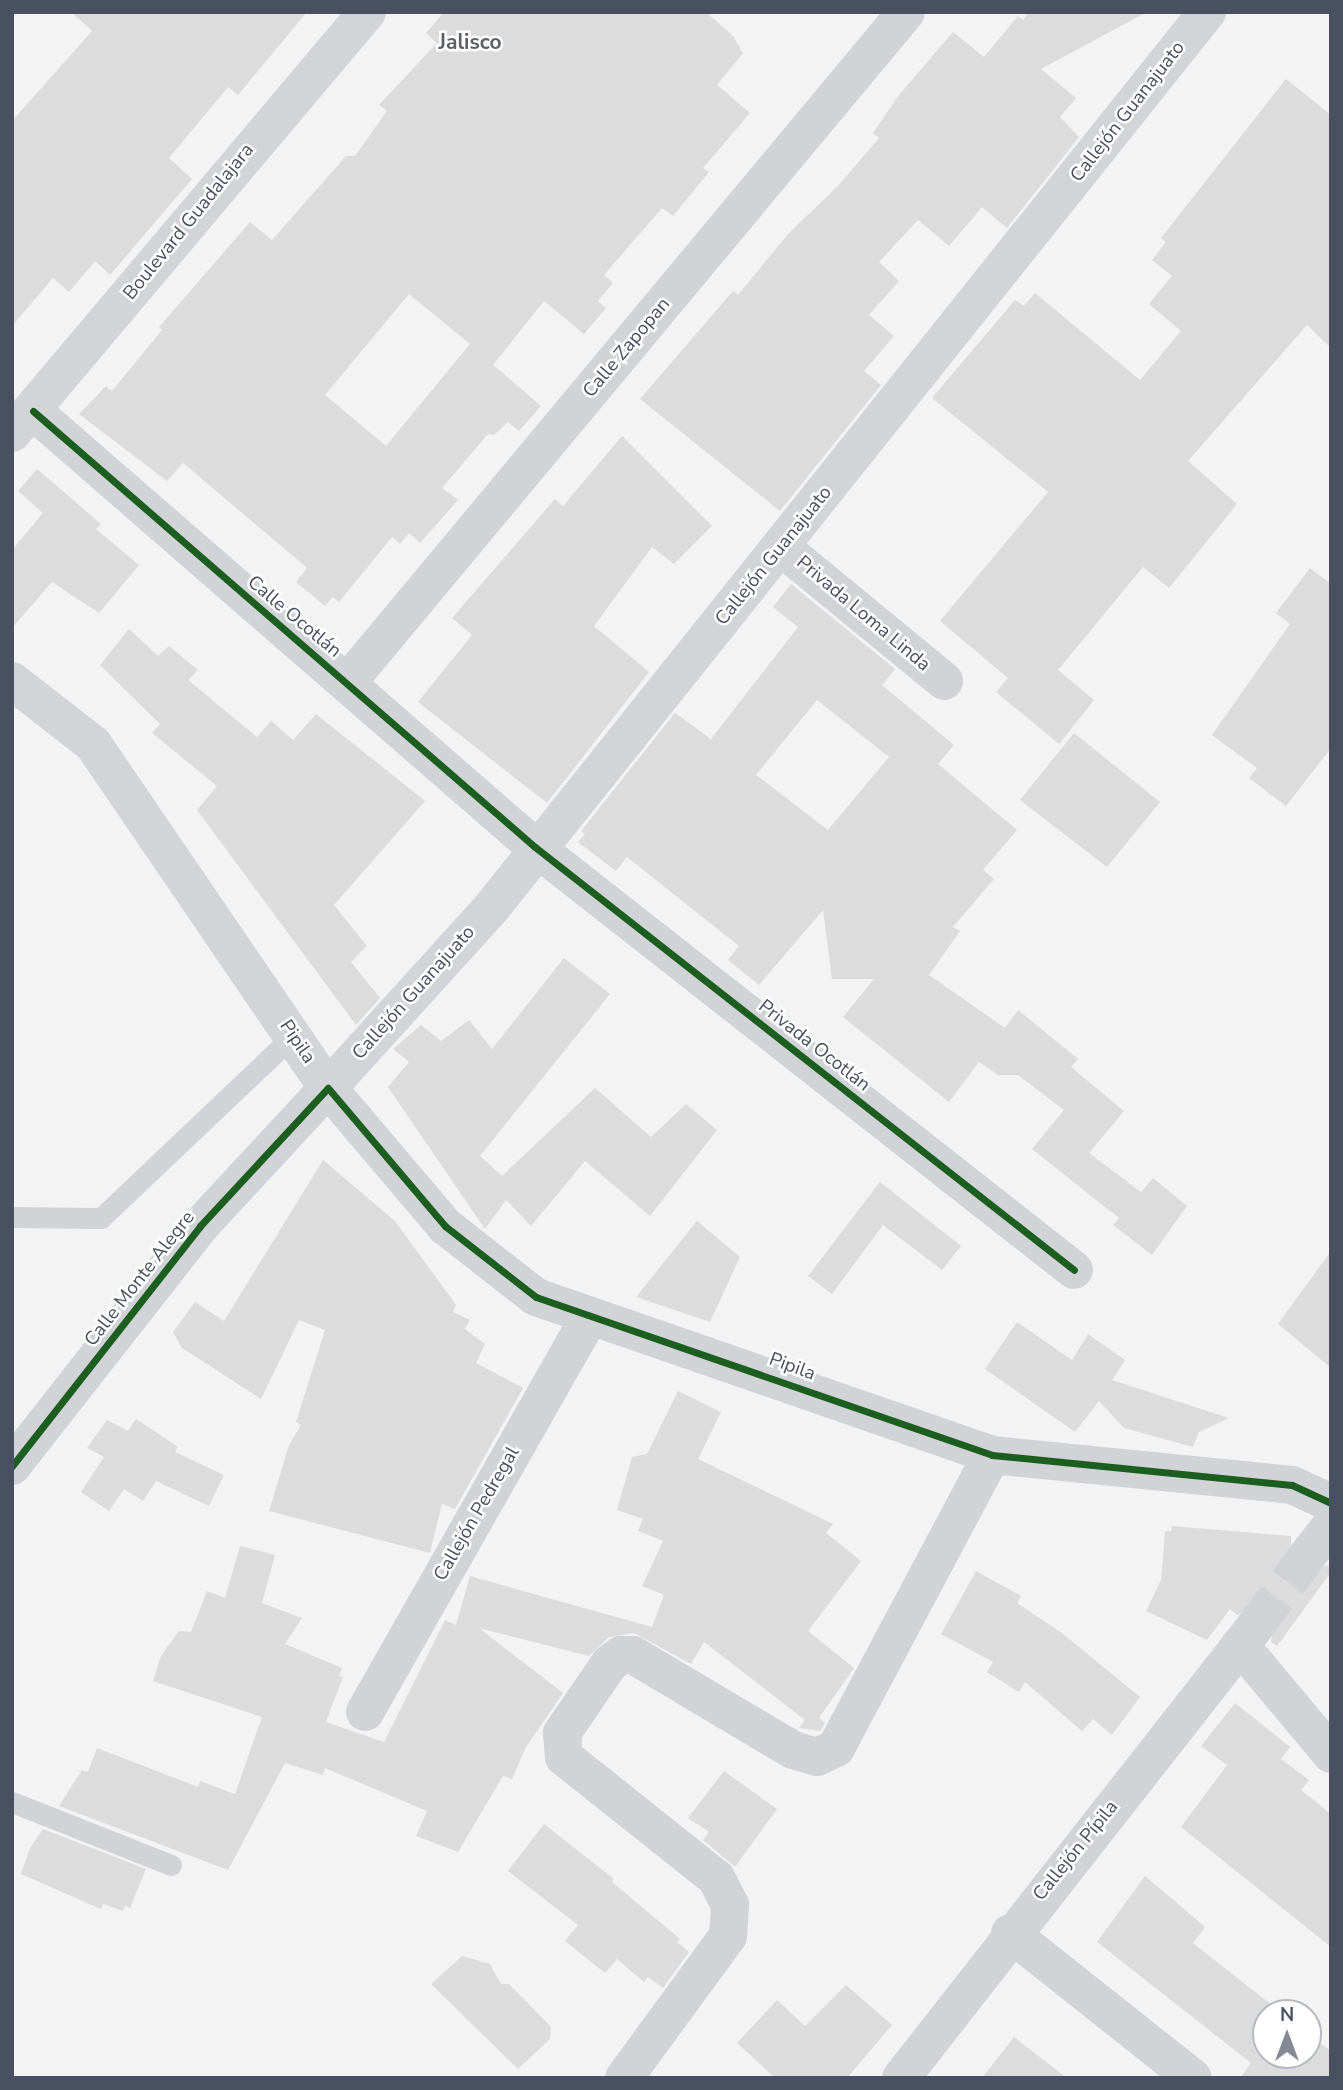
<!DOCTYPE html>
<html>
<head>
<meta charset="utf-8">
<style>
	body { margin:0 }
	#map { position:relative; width:1343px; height:2090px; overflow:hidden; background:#f3f3f3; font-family:"Nunito Sans",sans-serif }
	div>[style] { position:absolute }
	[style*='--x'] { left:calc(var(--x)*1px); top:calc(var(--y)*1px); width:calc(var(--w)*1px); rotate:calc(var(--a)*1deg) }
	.building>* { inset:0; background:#dcdcdd }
	.minor-tunnel>* { height:38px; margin-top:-19px; transform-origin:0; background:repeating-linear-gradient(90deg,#d1d2d6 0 38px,transparent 0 57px) }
	.service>* { height:21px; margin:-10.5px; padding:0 10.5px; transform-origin:10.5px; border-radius:10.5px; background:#d1d3d6 }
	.minor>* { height:38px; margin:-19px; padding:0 19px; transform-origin:19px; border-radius:19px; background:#d1d3d6 }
	.secondary>* { height:38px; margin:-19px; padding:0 19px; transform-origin:19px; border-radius:19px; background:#d2d4d7 }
	.cycleway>* { height:7px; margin:-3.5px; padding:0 3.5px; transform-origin:3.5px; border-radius:3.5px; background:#1b5e20 }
	span { translate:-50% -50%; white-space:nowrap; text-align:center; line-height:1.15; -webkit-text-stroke:5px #fff; paint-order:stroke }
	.street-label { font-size:19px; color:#485061 }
	.neighbourhood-label { font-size:21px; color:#5e6067; font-weight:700 }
	.frame { position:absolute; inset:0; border:14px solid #485061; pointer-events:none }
	.north { position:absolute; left:1252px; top:1999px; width:70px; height:70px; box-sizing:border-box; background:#fff; border:2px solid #b6b9c0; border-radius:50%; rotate:0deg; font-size:19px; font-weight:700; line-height:28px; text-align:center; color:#485061 }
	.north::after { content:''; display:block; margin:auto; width:24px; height:32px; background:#848994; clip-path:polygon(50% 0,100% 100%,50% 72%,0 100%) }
</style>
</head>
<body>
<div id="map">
	<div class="building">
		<i style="clip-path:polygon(71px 12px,307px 12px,238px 95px,228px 87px,169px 158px,192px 179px,110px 275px,95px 261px,69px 292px,53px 278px,12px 326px,12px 121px,92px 31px)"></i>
		<i style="clip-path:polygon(evenodd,444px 12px,706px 12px,733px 36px,743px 53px,717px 85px,750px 113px,703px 168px,709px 172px,673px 216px,662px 208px,604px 275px,613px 283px,598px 301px,606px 308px,584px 334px,544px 301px,493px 365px,541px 406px,519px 431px,508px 422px,494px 435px,488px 434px,442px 488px,458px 500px,420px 543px,409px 533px,400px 544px,392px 537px,339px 602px,333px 597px,325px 606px,296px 582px,307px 568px,183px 463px,167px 481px,79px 414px,106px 386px,112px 391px,162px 330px,159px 327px,250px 222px,272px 240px,346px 156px,355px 156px,387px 111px,379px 105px,437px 43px,426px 33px,444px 12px,409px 294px,470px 344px,386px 446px,325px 395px,409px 294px)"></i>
		<i style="clip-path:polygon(1029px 12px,1147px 12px,1041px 69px,1076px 98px,1060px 117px,1079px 137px,1007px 228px,982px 207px,949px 246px,918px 220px,879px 262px,899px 281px,869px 315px,894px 336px,864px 371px,881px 385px,780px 511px,640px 399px,733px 291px,738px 295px,788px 234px,839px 185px,879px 138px,873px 133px,899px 95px,953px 32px,984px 57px,1018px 16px,1023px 20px)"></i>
		<i style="clip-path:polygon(1286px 79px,1331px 115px,1331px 348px,1307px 325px,1188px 461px,1237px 504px,1169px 588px,1143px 567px,1058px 670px,1094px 700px,1059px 744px,996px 692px,1008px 678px,940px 621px,1048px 492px,932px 398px,1015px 300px,1024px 306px,1035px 293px,1140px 380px,1181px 331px,1149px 304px,1172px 276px,1152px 260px,1166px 242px,1161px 238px)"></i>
		<i style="clip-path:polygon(622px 436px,712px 526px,674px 564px,652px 547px,594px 626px,649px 672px,547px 803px,418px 702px,472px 635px,452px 618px,555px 499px,563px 506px)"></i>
		<i style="clip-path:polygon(37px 469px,101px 524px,96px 529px,139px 565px,99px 613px,52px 582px,12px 628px,12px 550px,43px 513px,18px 491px)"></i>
		<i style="clip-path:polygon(1310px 568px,1331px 584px,1331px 748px,1286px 806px,1249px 778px,1257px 768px,1212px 735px,1290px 624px,1276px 613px)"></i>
		<i style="clip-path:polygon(evenodd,791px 584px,895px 669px,882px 685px,954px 745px,938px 764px,1017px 830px,983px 870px,994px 879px,953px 927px,960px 931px,929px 975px,1005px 1028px,1018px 1010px,1078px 1059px,1071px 1067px,1124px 1111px,1089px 1153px,1141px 1192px,1153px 1178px,1187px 1206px,1152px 1255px,1113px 1225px,1119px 1218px,1032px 1149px,1064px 1110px,1018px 1075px,998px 1075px,979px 1062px,949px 1102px,843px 1017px,874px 979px,832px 979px,823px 910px,759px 985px,728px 960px,739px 946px,627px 857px,616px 871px,578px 842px,585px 834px,581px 831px,675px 713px,711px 739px,798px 627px,773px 607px,791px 584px,817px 700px,889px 757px,828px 830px,756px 775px,817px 700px)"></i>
		<i style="clip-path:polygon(129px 629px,158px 656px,169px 646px,198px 670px,188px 680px,257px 737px,271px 721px,293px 740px,316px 714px,425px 801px,334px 905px,367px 946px,351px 962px,380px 998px,356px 1025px,197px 810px,217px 786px,152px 733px,160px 724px,100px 665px)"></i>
		<i style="clip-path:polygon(1074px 733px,1160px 802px,1107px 867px,1020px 800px)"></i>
		<i style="clip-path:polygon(564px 958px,610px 994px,480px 1156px,502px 1176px,595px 1088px,651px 1137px,686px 1104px,717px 1130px,650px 1216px,585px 1161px,531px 1226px,506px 1200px,485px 1229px,388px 1087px,409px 1062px,393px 1049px,421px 1025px,441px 1041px,469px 1020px,492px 1049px)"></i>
		<i style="clip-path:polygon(323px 1160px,395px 1221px,456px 1305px,453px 1312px,470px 1320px,465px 1329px,485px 1344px,476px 1363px,523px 1388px,455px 1509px,442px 1504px,430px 1553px,269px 1511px,289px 1445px,301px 1425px,296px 1422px,325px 1330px,299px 1320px,261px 1399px,182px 1348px,173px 1332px,195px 1302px,224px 1321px)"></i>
		<i style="clip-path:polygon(880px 1182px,961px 1246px,942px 1270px,883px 1225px,832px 1294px,808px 1276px)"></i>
		<i style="clip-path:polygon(697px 1221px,740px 1257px,710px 1322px,636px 1297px)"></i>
		<i style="clip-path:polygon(1331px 1251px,1331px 1368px,1278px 1324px)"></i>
		<i style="clip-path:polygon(1017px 1322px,1072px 1360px,1088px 1334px,1125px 1360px,1112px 1380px,1229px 1418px,1199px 1432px,1193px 1447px,1124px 1428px,1099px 1401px,1075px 1432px,985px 1369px)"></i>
		<i style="clip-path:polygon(678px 1391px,721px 1412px,698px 1459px,833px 1524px,826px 1533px,861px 1561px,808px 1631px,854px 1668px,819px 1718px,825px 1723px,820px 1731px,799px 1728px,805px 1720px,704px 1642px,691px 1664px,634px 1633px,609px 1637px,589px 1656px,479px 1628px,563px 1693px,526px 1747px,512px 1779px,503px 1776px,458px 1852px,416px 1836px,427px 1811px,325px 1768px,323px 1775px,285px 1763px,228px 1870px,59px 1806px,82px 1770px,88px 1772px,97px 1748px,198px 1787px,200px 1781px,235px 1794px,262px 1717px,153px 1681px,161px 1656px,179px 1631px,191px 1632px,207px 1591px,225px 1598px,240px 1546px,275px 1555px,262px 1603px,302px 1618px,285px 1644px,342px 1668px,339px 1676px,343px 1677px,326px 1722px,384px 1742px,445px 1620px,456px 1625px,470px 1576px,652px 1627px,664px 1595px,642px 1586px,663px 1541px,638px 1531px,643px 1519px,617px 1510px,632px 1457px,647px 1454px)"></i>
		<i style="clip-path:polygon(136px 1419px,178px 1447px,175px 1452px,224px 1475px,209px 1506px,156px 1481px,143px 1501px,124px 1489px,109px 1511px,81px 1492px,104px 1457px,87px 1448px,107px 1420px,128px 1431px)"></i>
		<i style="clip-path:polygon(1172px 1526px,1291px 1536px,1291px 1559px,1297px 1568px,1309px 1573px,1328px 1565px,1331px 1572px,1277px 1646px,1271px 1642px,1274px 1619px,1256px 1606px,1237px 1615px,1230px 1609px,1207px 1640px,1146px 1611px,1161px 1580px,1165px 1531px,1171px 1531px)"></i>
		<i style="clip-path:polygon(976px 1571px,1021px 1596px,1017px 1603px,1062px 1633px,1140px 1697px,1112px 1735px,1093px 1719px,1082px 1731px,1025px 1682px,1019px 1692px,987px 1672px,993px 1662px,941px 1634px)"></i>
		<i style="clip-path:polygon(1235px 1703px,1290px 1747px,1281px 1759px,1309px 1780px,1301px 1790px,1331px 1814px,1331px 1947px,1181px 1827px,1227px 1765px,1201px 1746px)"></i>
		<i style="clip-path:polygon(724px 1771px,777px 1809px,735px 1867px,703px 1840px,709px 1832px,688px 1818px)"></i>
		<i style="clip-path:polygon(544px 1824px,614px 1879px,612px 1882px,680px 1939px,677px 1942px,689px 1952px,663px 1988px,648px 1977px,644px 1982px,617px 1959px,605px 1973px,565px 1941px,578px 1925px,508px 1871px)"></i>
		<i style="clip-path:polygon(43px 1829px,146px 1869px,130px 1908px,125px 1906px,123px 1911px,103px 1904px,101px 1909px,21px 1874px,30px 1848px)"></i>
		<i style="clip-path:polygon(1145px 1876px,1205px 1927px,1193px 1943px,1282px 2013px,1266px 2013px,1266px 2055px,1308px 2055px,1308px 2034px,1331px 2051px,1331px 2078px,1240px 2078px,1251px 2063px,1097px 1942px)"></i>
		<i style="clip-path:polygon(462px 1956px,490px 1964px,501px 1984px,509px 1984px,551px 2027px,550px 2039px,518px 2069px,431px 1984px)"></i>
		<i style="clip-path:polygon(846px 1985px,892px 2025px,847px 2078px,775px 2078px,737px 2043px,777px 2000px,805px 2026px)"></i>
		<i style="clip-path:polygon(1014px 2037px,1067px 2078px,982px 2078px)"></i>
	</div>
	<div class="minor-tunnel">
		<i style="--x:1254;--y:1628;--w:96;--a:-53.5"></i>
	</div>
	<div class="service">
		<i style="--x:12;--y:1217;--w:89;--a:0.6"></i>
		<i style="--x:101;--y:1218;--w:265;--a:-43.5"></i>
		<i style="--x:12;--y:1802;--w:171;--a:21.6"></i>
	</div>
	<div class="minor">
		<i style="--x:33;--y:411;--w:665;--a:40.98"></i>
		<i style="--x:535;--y:847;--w:685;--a:38.12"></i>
		<i style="--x:781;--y:547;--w:211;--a:39.4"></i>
		<i style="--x:347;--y:683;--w:873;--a:-50.2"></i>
		<i style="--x:12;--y:1466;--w:305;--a:-51.9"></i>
		<i style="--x:200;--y:1226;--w:188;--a:-47.2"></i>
		<i style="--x:328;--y:1088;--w:181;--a:49.7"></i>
		<i style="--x:445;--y:1226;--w:115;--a:38"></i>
		<i style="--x:536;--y:1297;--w:483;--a:19.1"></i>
		<i style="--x:992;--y:1455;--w:301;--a:5.7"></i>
		<i style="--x:1292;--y:1485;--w:43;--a:24.8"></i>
		<i style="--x:1311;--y:1551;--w:33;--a:-52"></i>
		<i style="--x:1240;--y:1645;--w:142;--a:50.1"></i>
		<i style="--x:365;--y:1712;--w:454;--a:-60.4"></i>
		<i style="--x:1010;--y:1933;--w:233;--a:38.4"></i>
		<i style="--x:624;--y:2078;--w:176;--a:-53.8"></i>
		<i style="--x:728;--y:1936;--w:31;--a:-86"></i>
		<i style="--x:730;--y:1905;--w:30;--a:-117"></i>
		<i style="--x:716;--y:1878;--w:194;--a:-141.5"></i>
		<i style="--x:564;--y:1757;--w:24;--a:-95"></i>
		<i style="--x:562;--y:1733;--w:85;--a:-55.6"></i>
		<i style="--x:610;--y:1663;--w:14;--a:-36"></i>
		<i style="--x:621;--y:1655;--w:12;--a:0"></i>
		<i style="--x:633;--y:1655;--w:186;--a:30.7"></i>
		<i style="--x:793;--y:1750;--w:25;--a:16"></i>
		<i style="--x:817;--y:1757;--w:21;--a:-25"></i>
		<i style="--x:836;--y:1748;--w:332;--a:-62"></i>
		<i style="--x:901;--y:2078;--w:572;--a:-51.89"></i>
	</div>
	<div class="secondary">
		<i style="--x:12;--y:433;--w:551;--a:-49.86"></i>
		<i style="--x:12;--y:681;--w:103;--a:37.9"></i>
		<i style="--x:93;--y:744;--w:417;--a:55.7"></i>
		<i style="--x:328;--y:1088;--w:244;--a:-47.8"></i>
		<i style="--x:492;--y:907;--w:1146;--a:-51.38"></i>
	</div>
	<div class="cycleway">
		<i style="--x:33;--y:411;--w:665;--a:40.98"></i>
		<i style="--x:535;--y:847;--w:685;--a:38.12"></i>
		<i style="--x:12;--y:1466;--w:305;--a:-51.9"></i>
		<i style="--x:200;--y:1226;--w:188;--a:-47.2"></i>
		<i style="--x:328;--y:1088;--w:181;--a:49.7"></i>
		<i style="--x:445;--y:1226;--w:115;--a:38"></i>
		<i style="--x:536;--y:1297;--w:483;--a:19.1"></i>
		<i style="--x:992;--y:1455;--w:301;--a:5.7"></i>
		<i style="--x:1292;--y:1485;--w:43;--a:24.8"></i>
	</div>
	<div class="street-label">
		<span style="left:1128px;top:112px;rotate:-52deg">Callejón Guanajuato</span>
		<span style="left:189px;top:222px;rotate:-51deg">Boulevard Guadalajara</span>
		<span style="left:627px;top:348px;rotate:-50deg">Calle Zapopan</span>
		<span style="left:774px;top:556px;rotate:-51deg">Callejón Guanajuato</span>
		<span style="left:863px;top:614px;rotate:40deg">Privada Loma Linda</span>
		<span style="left:294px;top:617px;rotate:40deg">Calle Ocotlán</span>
		<span style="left:414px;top:993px;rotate:-48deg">Callejón Guanajuato</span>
		<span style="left:297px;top:1042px;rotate:56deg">Pipila</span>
		<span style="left:814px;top:1046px;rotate:38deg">Privada Ocotlán</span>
		<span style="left:140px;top:1279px;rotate:-52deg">Calle Monte Alegre</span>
		<span style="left:792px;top:1367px;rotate:20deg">Pipila</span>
		<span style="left:477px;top:1514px;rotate:-60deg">Callejón Pedregal</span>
		<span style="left:1076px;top:1851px;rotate:-51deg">Callejón Pípila</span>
	</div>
	<div class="neighbourhood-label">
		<span style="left:470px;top:42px">Jalisco</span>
	</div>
	<div class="frame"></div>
	<div class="north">N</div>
</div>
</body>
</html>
